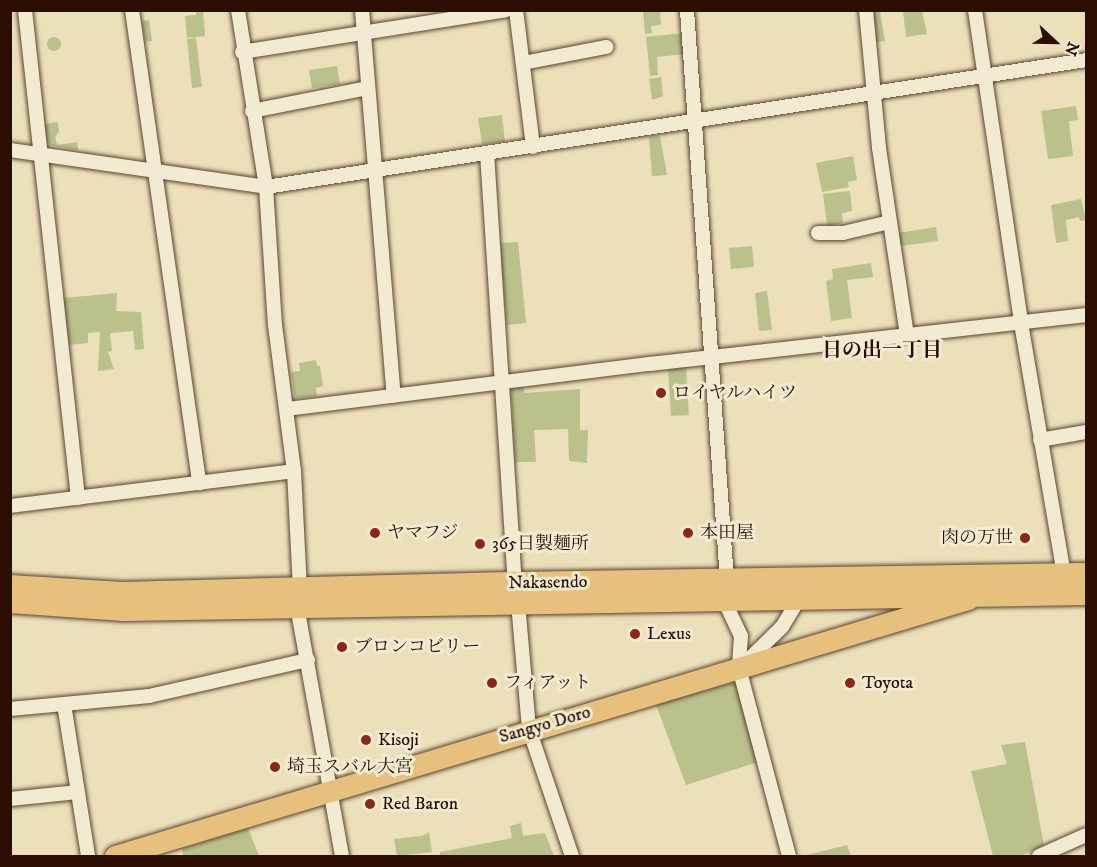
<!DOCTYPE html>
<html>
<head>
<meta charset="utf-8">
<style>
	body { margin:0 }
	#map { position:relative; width:1097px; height:867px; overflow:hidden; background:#ebe0ba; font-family:"IM FELL DW Pica","Noto Serif JP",serif }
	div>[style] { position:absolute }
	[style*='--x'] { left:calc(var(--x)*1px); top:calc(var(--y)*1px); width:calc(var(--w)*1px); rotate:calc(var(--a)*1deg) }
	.green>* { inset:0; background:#bbc18d }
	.round { border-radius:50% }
	.roads { filter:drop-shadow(0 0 2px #5b422f) drop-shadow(0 0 2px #5b422f) }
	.minor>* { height:14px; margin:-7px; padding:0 7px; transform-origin:7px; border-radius:7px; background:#f2ebd2 }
	.primary>* { height:21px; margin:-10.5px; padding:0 10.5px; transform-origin:10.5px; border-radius:10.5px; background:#e6c07d }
	.trunk>* { height:22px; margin:-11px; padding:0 11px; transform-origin:11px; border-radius:11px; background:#e6c07d }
	.dots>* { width:16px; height:16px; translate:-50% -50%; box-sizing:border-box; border:3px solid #f2ebd2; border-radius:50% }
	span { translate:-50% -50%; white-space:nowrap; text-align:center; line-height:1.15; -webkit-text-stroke:6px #f2ebd2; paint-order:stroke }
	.poi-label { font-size:18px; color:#2b0e01 }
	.left { translate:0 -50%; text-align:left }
	.right { translate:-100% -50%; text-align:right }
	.street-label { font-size:18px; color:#2b0e01 }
	.neighbourhood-label { font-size:20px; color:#2b0e01; font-weight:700 }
	.frame { position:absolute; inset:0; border:12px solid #2b0e01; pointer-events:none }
	.north { position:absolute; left:1025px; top:12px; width:60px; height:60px; -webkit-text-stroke:4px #f2ebd2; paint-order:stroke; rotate:112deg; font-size:16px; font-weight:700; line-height:24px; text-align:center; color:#2b0e01 }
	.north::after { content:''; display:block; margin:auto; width:21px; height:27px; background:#2b0e01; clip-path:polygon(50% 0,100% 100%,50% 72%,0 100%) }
</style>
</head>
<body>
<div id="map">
	<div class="green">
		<i style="clip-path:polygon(196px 11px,203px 11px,205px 36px,187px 38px,185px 16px,196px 15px)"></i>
		<i style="clip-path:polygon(643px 11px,660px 11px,661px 25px,651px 26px,652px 33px,645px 34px)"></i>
		<i style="clip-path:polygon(870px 11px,880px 11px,885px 41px,873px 43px)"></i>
		<i style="clip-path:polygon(903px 11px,922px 11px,927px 34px,906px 37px)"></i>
		<i style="clip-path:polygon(149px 20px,152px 41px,145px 42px,142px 21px)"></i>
		<i style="clip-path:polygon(683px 33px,685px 54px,657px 57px,658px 75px,650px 76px,646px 37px)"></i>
		<i class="round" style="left:47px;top:37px;width:14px;height:14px"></i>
		<i style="clip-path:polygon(196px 38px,202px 87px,192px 88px,187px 39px)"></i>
		<i style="clip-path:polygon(337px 66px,340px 84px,312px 88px,309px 70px)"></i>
		<i style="clip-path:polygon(661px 77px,663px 96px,652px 100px,649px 79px)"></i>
		<i style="clip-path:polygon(1076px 106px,1078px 120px,1069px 121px,1073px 156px,1048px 159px,1041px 111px)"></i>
		<i style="clip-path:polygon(502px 115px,505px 141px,482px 144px,478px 118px)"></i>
		<i style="clip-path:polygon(58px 122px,59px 132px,55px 137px,57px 145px,77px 142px,78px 150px,52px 146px,47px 142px,44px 124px)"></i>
		<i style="clip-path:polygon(660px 136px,667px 175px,652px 176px,649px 137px)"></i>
		<i style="clip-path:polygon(853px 156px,857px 180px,848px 182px,849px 187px,822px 192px,816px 163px)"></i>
		<i style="clip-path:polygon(850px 191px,852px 211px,842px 213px,843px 223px,827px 226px,823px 194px)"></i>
		<i style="clip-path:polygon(1081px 199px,1086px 220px,1080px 221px,1079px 217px,1066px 220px,1068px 241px,1056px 243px,1051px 205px)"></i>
		<i style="clip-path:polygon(936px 227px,938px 241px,900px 246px,898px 233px)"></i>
		<i style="clip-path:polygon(518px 242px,526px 323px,507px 325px,499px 243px)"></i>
		<i style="clip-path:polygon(752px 246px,754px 267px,731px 269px,729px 248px)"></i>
		<i style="clip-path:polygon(871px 263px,873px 277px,847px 280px,852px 318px,831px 321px,826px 281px,833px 279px,832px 269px)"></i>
		<i style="clip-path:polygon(767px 291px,772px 330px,759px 331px,755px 293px)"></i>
		<i style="clip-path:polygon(117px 293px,116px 311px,141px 312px,144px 349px,135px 350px,133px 331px,110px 333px,112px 351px,108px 352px,114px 369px,98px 371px,100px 332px,88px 333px,88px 343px,68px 345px,63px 298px)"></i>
		<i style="clip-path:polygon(316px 360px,317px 366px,320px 366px,323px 386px,316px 388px,317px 396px,295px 399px,291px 372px,300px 371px,299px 363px)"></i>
		<i style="clip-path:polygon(686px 366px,689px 415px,671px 416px,668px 368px)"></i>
		<i style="clip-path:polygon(523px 384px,524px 393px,580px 389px,580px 430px,588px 430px,587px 463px,569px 461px,568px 429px,534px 430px,536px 462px,515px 462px,511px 389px)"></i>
		<i style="clip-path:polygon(731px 683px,738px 685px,758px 762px,686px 785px,656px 705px)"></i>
		<i style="clip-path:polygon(1025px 742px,1044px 846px,1021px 856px,993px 856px,971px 771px,1007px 764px,1001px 745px)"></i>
		<i style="clip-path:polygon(521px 823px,523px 836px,545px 833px,554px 856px,440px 856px,440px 852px,512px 838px,510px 826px)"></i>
		<i style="clip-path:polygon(248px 828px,259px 856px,183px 856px,182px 849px)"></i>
		<i style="clip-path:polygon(429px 832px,432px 852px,397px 856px,394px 839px,422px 836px)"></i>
		<i style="clip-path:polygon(847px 845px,851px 856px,802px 856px)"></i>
	</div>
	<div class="roads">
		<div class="minor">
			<i style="--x:25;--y:10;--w:491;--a:83.8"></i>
			<i style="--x:132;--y:10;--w:478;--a:81.9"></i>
			<i style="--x:238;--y:10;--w:179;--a:81"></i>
			<i style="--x:266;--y:187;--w:138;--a:86.3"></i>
			<i style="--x:275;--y:325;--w:147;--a:82.6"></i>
			<i style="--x:294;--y:471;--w:118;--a:87.1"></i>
			<i style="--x:362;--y:10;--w:387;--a:85.3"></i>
			<i style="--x:516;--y:10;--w:138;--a:82.9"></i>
			<i style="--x:687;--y:10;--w:572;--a:85.99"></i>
			<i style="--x:866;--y:10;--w:139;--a:84.6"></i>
			<i style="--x:879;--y:148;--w:189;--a:81.5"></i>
			<i style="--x:975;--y:10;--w:316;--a:81.6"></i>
			<i style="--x:1021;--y:323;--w:255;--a:80.3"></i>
			<i style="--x:242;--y:52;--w:267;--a:-9"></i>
			<i style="--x:523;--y:63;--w:85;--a:-10.9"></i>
			<i style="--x:252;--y:111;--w:118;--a:-11.2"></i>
			<i style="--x:10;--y:150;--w:259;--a:8.2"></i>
			<i style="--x:266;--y:187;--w:830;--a:-8.8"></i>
			<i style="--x:487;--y:153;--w:431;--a:86.3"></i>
			<i style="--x:818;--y:233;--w:25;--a:0"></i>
			<i style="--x:843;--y:233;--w:48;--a:-13.2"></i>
			<i style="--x:287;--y:409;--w:366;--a:-7.1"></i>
			<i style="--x:650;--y:364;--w:439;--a:-6.4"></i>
			<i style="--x:1040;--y:440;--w:47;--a:-9.9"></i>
			<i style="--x:10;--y:506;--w:286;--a:-7"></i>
			<i style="--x:723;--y:598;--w:42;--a:64.7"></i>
			<i style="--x:741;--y:636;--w:32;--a:94"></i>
			<i style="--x:739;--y:668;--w:195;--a:75.1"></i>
			<i style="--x:518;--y:603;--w:126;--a:85"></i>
			<i style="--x:529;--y:729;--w:134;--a:71.3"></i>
			<i style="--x:297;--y:606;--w:254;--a:79.8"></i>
			<i style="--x:743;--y:665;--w:54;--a:-44.3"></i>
			<i style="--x:782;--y:627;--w:37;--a:-59"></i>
			<i style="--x:64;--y:704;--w:154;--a:81"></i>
			<i style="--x:10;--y:709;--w:140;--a:-5.3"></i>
			<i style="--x:149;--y:696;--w:163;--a:-12.8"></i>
			<i style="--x:10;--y:799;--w:68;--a:-5.9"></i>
			<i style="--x:1039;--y:856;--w:51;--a:-24.1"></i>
		</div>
		<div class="primary">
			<i style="--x:115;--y:856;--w:891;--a:-16.77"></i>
		</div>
		<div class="trunk">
			<i style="--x:10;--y:586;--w:112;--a:3.6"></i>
			<i style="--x:122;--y:593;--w:393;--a:-1.5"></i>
			<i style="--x:515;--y:583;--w:571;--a:-0.9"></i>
			<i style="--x:10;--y:602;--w:114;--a:4"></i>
			<i style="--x:124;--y:610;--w:962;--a:-0.95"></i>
		</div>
	</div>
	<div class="dots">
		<i style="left:661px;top:393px;background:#8f2418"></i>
		<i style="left:375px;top:533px;background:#8f2418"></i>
		<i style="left:688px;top:533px;background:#8f2418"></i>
		<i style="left:1025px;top:538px;background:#8f2418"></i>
		<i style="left:480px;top:544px;background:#8f2418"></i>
		<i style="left:635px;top:634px;background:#8f2418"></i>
		<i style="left:342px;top:647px;background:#8f2418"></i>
		<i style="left:492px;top:683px;background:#8f2418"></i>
		<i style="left:850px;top:683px;background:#8f2418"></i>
		<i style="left:366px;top:740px;background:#8f2418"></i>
		<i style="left:275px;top:767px;background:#8f2418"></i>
		<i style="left:370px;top:804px;background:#8f2418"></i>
	</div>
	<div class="poi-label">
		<span class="left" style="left:673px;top:393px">ロイヤルハイツ</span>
		<span class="left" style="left:387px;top:533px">ヤマフジ</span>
		<span class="left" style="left:700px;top:533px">本田屋</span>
		<span class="right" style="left:1013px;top:538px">肉の万世</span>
		<span class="left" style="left:492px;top:544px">365日製麺所</span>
		<span class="left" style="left:647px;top:634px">Lexus</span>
		<span class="left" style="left:354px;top:647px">ブロンコビリー</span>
		<span class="left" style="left:504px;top:683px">フィアット</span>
		<span class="left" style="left:862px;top:683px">Toyota</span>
		<span class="left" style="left:378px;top:740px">Kisoji</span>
		<span class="left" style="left:287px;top:767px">埼玉スバル大宮</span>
		<span class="left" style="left:382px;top:804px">Red Baron</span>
	</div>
	<div class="street-label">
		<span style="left:548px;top:583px;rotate:-1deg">Nakasendo</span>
		<span style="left:545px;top:725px;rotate:-16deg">Sangyo Doro</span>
	</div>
	<div class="neighbourhood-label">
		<span style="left:882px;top:350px">日の出一丁目</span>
	</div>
	<div class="frame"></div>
	<div class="north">N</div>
</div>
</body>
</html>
